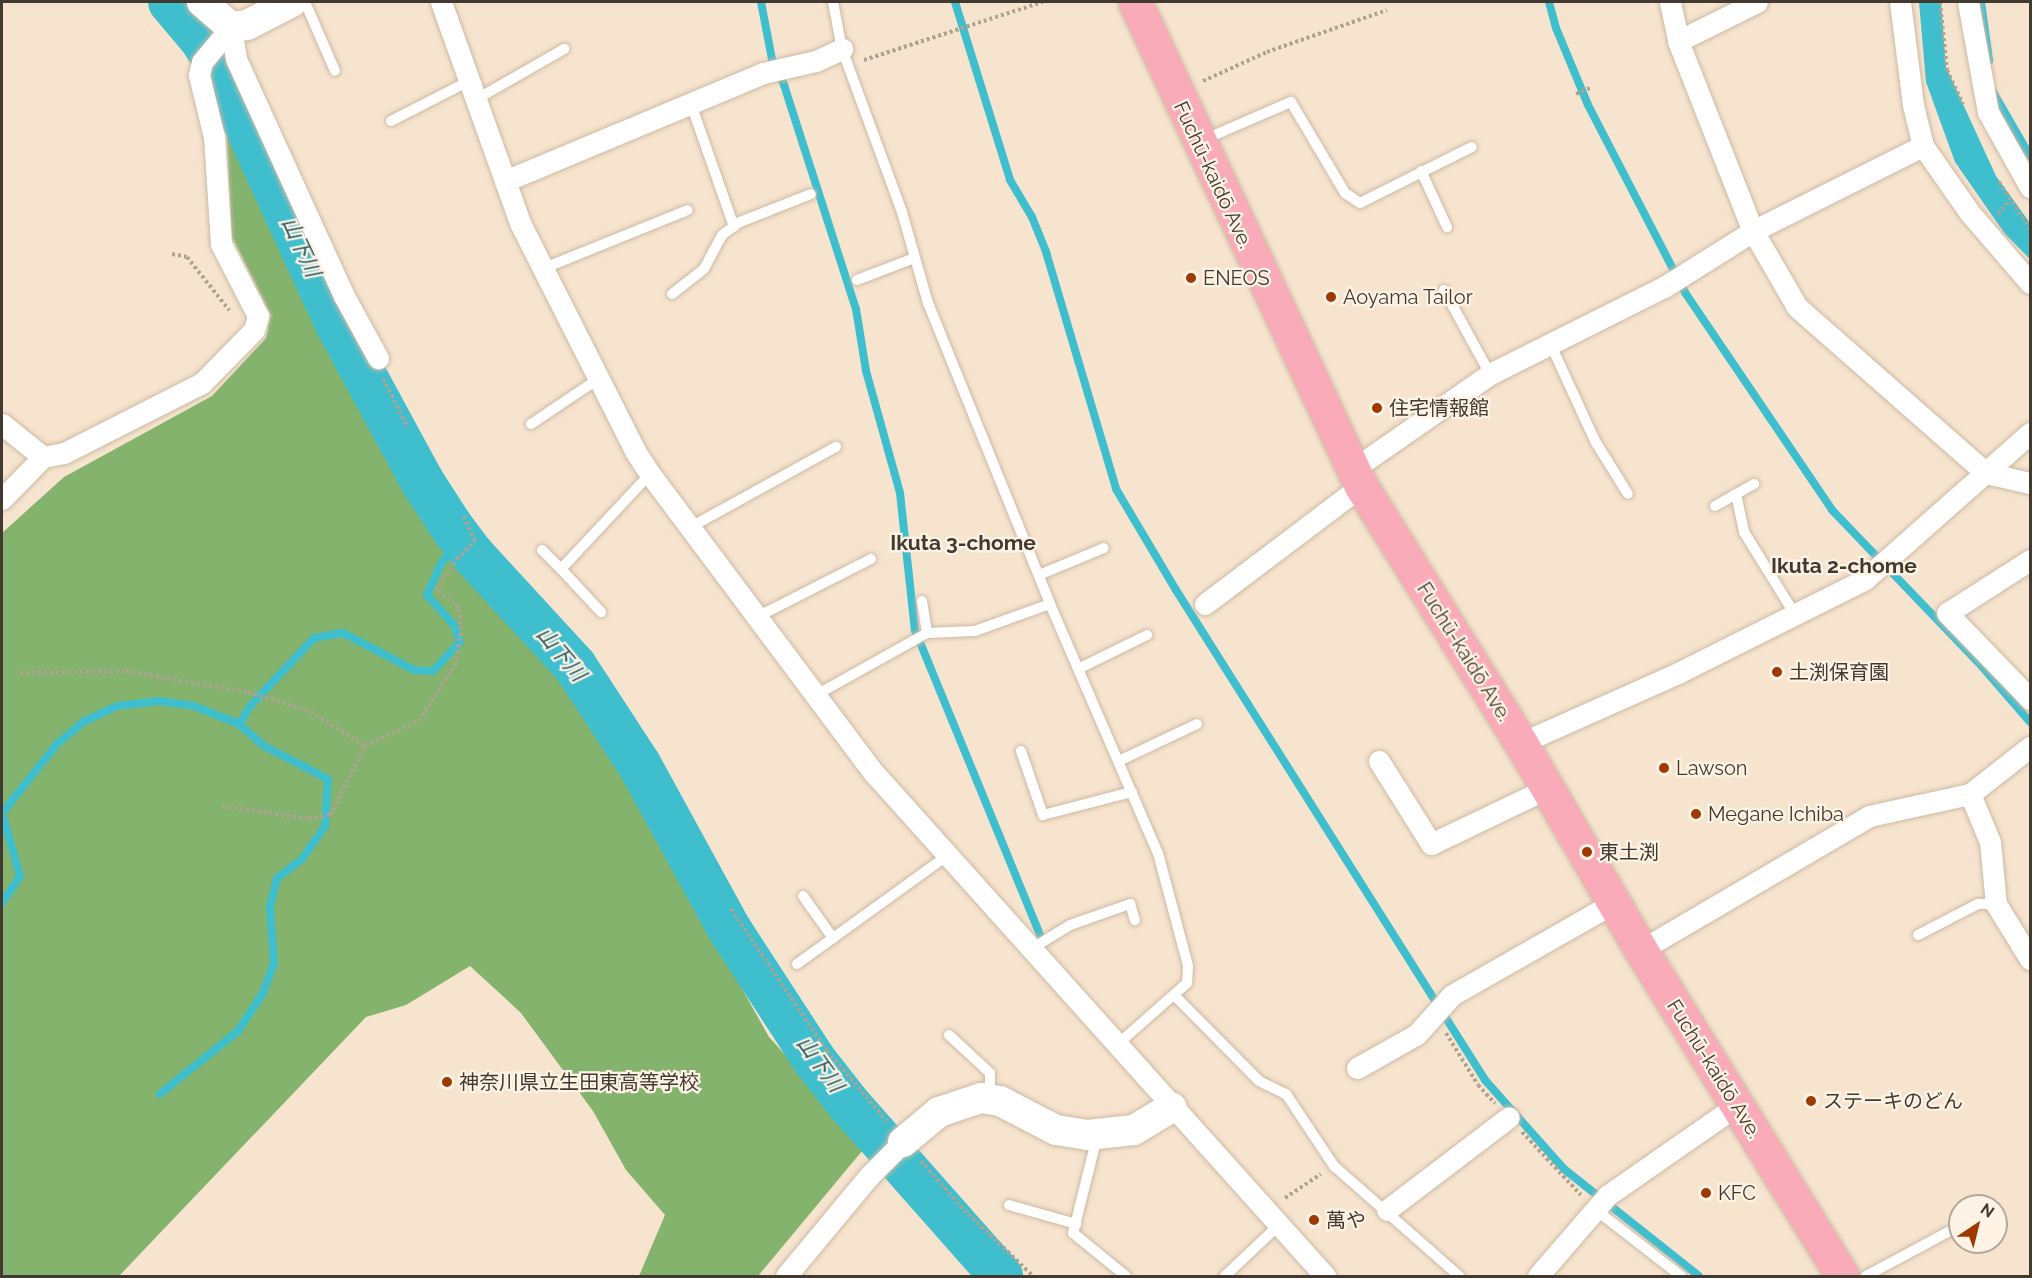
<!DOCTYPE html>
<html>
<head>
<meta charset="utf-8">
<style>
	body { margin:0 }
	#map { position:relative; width:2032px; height:1278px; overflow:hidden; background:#f7e4ce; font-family:Raleway,"Noto Sans JP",sans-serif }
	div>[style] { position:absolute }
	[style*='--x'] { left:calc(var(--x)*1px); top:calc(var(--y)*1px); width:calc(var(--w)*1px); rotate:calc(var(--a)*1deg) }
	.forest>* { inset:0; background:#83b36d }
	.water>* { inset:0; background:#3fbece }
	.stream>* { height:8px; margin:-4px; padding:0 4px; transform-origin:4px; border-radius:4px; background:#3fbece }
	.river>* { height:44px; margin:-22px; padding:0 22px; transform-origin:22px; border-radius:22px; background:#3fbece }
	.path>* { height:4px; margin-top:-2px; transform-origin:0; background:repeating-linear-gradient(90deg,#b0a291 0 3px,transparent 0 6px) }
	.roads { filter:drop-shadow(0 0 2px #cdbaa5) drop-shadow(0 0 2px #cdbaa5) }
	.lane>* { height:10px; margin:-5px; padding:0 5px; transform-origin:5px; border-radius:5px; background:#fff }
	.street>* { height:21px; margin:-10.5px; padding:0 10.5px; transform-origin:10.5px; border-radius:10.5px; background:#fff }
	.secondary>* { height:30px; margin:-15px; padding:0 15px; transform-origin:15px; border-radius:15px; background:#fff }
	.primary>* { height:33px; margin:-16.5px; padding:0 16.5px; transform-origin:16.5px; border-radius:16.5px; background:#f9abb9 }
	.dots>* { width:16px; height:16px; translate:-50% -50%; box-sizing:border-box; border:3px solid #fef3e5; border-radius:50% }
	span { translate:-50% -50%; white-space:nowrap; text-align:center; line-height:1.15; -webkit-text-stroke:4.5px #fef3e5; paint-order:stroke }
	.street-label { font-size:20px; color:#423a31 }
	.poi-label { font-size:20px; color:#423a31 }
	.left { translate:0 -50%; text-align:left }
	.water-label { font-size:21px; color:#275a62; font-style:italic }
	.neighbourhood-label { font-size:21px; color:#423a31; font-weight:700 }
	.frame { position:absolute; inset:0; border:3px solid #423a31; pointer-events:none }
	.north { position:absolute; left:1948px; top:1194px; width:60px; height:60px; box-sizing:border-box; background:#fef3e5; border:2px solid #b3a99d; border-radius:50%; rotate:35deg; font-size:16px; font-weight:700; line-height:24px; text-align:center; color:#423a31 }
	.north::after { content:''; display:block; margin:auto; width:21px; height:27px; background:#9e3a00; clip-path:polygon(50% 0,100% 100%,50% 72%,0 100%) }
</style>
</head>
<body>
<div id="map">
	<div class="forest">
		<i style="clip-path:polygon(215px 79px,327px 331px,413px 484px,444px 532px,510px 603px,564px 670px,769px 1037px,867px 1145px,758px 1276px,639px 1276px,665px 1215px,626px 1170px,593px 1111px,521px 1013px,470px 966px,406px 1005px,366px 1017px,119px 1276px,2px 1276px,2px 533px,64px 477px,212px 396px,266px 338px,271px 315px,232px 237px,227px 137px,210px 84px)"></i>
	</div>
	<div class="water">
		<i style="clip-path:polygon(1919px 2px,1941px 2px,1946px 67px,1996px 176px,2030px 223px,2030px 259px,2005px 234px,1955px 162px,1926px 82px)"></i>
	</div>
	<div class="stream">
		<i style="--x:761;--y:2;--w:58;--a:79.1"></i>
		<i style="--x:772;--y:59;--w:29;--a:65"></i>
		<i style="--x:784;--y:85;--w:235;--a:72.2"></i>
		<i style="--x:856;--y:309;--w:63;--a:80.8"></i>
		<i style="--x:866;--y:371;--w:127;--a:74.4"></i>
		<i style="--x:900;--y:493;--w:138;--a:83.8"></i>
		<i style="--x:915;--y:630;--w:330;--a:67.7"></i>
		<i style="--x:955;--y:2;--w:186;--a:72.8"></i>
		<i style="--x:1010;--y:180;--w:43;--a:59.3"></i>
		<i style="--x:1032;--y:217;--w:38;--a:68"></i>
		<i style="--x:1046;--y:252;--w:247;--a:73.5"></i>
		<i style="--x:1116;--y:489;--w:117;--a:59.3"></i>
		<i style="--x:1176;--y:590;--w:579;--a:57.76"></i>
		<i style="--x:1485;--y:1080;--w:119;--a:48.4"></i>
		<i style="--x:1564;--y:1169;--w:172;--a:38.4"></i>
		<i style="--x:1549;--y:2;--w:27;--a:75"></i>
		<i style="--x:1556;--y:28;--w:83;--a:67.4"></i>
		<i style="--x:1588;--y:105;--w:213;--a:62.6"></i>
		<i style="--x:1686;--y:294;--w:261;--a:55.9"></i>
		<i style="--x:1832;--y:510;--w:211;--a:46.2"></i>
		<i style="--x:1978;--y:662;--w:79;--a:49.1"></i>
		<i style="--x:1981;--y:2;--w:59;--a:82.1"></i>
		<i style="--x:1993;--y:92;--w:74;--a:60"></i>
		<i style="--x:2;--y:903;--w:32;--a:-56"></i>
		<i style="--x:20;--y:876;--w:66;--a:-105.9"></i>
		<i style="--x:2;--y:813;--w:88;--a:-51.4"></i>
		<i style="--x:57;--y:744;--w:34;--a:-40"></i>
		<i style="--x:83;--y:722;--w:38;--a:-25"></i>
		<i style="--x:118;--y:706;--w:41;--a:-7"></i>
		<i style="--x:159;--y:701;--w:35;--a:8"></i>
		<i style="--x:194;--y:706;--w:48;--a:21.8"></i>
		<i style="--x:160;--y:1094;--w:100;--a:-38.9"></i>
		<i style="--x:238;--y:1031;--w:45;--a:-56.7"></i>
		<i style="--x:263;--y:993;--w:32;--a:-70"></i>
		<i style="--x:274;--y:963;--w:56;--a:-94.1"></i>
		<i style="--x:270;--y:907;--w:30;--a:-76"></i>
		<i style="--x:277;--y:878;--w:31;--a:-37"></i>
		<i style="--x:302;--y:859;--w:40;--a:-55.1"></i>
		<i style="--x:325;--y:826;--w:47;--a:-86.3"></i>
		<i style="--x:328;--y:779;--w:72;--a:-152.7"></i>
		<i style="--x:264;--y:746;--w:33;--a:-139"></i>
		<i style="--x:239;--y:724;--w:24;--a:-57"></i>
		<i style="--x:252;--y:704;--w:91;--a:-46.8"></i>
		<i style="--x:314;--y:638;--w:29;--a:-10"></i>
		<i style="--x:343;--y:633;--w:80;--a:27.5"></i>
		<i style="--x:414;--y:670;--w:19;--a:3"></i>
		<i style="--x:433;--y:671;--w:40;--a:-47"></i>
		<i style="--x:460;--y:642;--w:18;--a:-109"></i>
		<i style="--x:454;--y:625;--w:40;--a:-132"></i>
		<i style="--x:427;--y:595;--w:36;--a:-66"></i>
		<i style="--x:442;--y:562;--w:30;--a:-50"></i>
	</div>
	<div class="river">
		<i style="--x:170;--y:2;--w:50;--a:49.9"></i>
		<i style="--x:202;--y:40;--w:39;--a:59"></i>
		<i style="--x:222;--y:73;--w:278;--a:65.4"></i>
		<i style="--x:338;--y:326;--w:176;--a:61.5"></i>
		<i style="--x:422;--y:481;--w:54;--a:57.2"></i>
		<i style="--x:451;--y:526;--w:36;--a:53"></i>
		<i style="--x:473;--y:555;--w:151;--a:47.4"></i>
		<i style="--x:575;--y:666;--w:117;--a:56.9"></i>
		<i style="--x:639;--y:764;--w:189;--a:61.3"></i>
		<i style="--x:730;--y:930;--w:153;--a:57"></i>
		<i style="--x:813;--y:1058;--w:57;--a:52.1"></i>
		<i style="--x:848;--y:1103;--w:231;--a:48.5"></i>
	</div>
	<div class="path">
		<i style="--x:1940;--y:2;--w:68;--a:84.1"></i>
		<i style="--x:1947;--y:70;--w:38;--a:65"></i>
		<i style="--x:864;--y:60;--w:188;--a:-18"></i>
		<i style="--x:1203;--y:81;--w:70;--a:-24.4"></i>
		<i style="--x:1267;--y:52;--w:127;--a:-19.3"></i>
		<i style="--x:1576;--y:94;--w:15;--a:-23"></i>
		<i style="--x:1999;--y:182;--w:56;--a:56.6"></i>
		<i style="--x:1998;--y:214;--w:17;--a:-50"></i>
		<i style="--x:172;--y:254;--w:15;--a:11"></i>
		<i style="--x:187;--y:257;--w:68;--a:51.6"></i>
		<i style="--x:383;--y:379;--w:55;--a:63"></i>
		<i style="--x:20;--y:673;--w:106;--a:-1.1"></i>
		<i style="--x:126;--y:671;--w:124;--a:9.8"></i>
		<i style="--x:248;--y:692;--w:66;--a:17.6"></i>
		<i style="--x:311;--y:712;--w:64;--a:32.2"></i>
		<i style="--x:222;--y:806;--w:88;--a:8.5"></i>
		<i style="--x:309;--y:819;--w:21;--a:-11"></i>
		<i style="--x:330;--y:815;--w:77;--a:-63.1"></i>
		<i style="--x:365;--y:746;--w:60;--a:-24.8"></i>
		<i style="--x:419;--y:721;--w:67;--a:-57.3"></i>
		<i style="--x:455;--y:665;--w:36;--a:-80"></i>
		<i style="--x:461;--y:630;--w:22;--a:-95"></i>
		<i style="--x:459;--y:608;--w:29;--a:-142"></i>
		<i style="--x:436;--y:590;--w:37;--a:-56"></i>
		<i style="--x:457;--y:559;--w:25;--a:-45"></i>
		<i style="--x:475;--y:541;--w:29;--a:-115"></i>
		<i style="--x:731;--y:909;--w:171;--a:55.9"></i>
		<i style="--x:827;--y:1051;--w:92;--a:49.4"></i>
		<i style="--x:1446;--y:1033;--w:61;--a:58.4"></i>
		<i style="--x:1478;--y:1085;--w:25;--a:47"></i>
		<i style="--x:1522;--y:1132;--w:86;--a:46.9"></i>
		<i style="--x:921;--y:1161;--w:65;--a:48.7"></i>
		<i style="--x:964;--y:1210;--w:95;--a:43.7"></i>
		<i style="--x:1285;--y:1198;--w:43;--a:-33.7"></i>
	</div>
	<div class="roads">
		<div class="lane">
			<i style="--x:305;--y:2;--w:75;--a:66.5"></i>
			<i style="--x:833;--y:2;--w:48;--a:79.2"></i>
			<i style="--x:842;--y:49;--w:174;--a:69.8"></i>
			<i style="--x:902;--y:212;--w:95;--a:74.1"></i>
			<i style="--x:928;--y:303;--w:325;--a:67.9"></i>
			<i style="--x:1050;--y:604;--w:271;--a:66.6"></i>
			<i style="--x:1158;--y:853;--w:117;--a:75.1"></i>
			<i style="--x:1188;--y:966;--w:17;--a:93"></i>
			<i style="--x:1187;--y:983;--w:91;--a:138.6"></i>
			<i style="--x:475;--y:100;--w:103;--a:-29.8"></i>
			<i style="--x:691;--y:104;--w:130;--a:70.7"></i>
			<i style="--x:391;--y:121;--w:88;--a:-27.1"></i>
			<i style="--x:1203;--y:140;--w:96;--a:-23.4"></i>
			<i style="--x:1291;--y:102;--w:106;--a:59.3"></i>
			<i style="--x:1345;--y:193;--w:18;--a:34"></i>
			<i style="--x:1360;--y:203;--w:125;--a:-26.6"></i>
			<i style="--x:1421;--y:171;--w:62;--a:65.1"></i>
			<i style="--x:542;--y:269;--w:157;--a:-22"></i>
			<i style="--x:857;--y:280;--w:59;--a:-20.9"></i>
			<i style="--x:1444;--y:290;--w:96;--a:61.3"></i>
			<i style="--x:672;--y:294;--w:41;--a:-38"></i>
			<i style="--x:704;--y:269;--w:38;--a:-62"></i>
			<i style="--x:722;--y:235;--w:22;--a:-36"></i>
			<i style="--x:740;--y:222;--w:76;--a:-21.5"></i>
			<i style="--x:1550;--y:343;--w:108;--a:65.3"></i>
			<i style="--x:1595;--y:441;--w:62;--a:58.1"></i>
			<i style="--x:531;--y:424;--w:81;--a:-33.9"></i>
			<i style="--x:1736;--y:494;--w:39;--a:78"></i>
			<i style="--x:1744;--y:532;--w:95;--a:58.3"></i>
			<i style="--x:1715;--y:506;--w:45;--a:-29.4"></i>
			<i style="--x:689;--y:528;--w:168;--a:-28.9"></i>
			<i style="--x:542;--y:550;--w:27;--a:45"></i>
			<i style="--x:561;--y:569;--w:130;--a:-46.9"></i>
			<i style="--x:561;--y:569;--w:59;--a:47.1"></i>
			<i style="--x:1039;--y:575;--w:70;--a:-22.6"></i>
			<i style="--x:922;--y:601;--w:32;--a:81"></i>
			<i style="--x:757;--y:617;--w:128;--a:-27"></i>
			<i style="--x:1080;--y:668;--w:75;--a:-26.2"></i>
			<i style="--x:816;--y:695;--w:127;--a:-29.2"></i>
			<i style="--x:927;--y:633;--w:48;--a:-2.4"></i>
			<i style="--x:975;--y:631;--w:80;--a:-19.8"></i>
			<i style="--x:1021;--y:751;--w:68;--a:71"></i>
			<i style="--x:1043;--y:815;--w:92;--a:-14.5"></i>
			<i style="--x:1121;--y:760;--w:84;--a:-25.3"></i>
			<i style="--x:803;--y:896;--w:52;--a:54.5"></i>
			<i style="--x:1918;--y:935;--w:68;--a:-27.3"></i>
			<i style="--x:1978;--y:904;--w:18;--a:0"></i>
			<i style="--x:1031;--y:949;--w:46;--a:-31.6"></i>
			<i style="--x:1070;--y:925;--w:64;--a:-19.3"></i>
			<i style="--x:1130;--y:904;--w:17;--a:73"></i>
			<i style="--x:797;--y:964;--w:185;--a:-35.8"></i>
			<i style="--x:1176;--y:997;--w:118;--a:45.3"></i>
			<i style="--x:1259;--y:1081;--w:30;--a:26"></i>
			<i style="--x:1286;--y:1094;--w:87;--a:56.3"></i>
			<i style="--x:1334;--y:1166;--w:167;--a:41.3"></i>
			<i style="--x:949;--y:1035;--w:56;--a:42.8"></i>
			<i style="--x:990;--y:1073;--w:25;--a:90"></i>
			<i style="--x:1097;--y:1137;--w:99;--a:104"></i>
			<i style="--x:1073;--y:1233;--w:68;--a:39.1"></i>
			<i style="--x:1009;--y:1205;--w:70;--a:15.8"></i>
			<i style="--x:1596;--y:1210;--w:108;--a:37.8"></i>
			<i style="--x:1225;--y:1276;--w:74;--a:-43.4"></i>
			<i style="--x:1866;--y:1276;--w:93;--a:-28.2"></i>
		</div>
		<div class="street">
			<i style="--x:441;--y:2;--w:237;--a:70.3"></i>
			<i style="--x:521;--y:225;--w:253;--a:63.2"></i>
			<i style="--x:635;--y:451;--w:27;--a:57"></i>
			<i style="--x:650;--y:474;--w:374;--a:53.2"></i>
			<i style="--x:874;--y:773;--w:676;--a:48.12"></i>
			<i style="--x:1670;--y:2;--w:40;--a:78"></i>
			<i style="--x:1678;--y:41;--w:204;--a:68.5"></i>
			<i style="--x:1753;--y:231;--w:88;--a:59.9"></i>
			<i style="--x:1797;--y:307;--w:252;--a:41.3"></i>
			<i style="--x:1986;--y:473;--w:45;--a:12.8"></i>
			<i style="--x:1900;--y:2;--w:104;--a:82.8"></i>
			<i style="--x:1913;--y:105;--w:42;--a:76.3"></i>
			<i style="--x:1923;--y:146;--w:80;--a:55.1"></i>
			<i style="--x:1969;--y:212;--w:94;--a:49.3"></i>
			<i style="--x:1968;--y:2;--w:112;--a:79.7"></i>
			<i style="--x:1988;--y:112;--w:86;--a:60.8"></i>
			<i style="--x:231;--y:27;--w:32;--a:81"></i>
			<i style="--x:236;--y:59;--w:260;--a:65.5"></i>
			<i style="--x:344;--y:296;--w:71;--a:61.3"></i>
			<i style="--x:1678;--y:41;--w:88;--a:-26.3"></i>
			<i style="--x:505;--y:181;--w:280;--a:-22.7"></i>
			<i style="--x:763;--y:73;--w:54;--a:-12.8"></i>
			<i style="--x:816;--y:61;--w:29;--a:-25"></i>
			<i style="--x:2;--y:424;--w:53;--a:38.8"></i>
			<i style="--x:1352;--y:470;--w:168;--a:-34.8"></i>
			<i style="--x:1490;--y:374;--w:195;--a:-26.6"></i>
			<i style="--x:1664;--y:287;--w:105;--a:-32.2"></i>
			<i style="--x:1753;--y:231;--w:190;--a:-26.6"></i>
			<i style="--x:2;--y:499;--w:59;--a:-45.7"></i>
			<i style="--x:43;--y:457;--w:21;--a:-11"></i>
			<i style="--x:64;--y:453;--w:155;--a:-26.9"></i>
			<i style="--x:202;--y:383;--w:74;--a:-45.5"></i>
			<i style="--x:254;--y:330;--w:15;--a:-74"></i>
			<i style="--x:258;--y:316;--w:81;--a:-117.2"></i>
			<i style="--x:221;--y:244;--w:107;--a:-93.7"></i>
			<i style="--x:214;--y:137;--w:64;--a:-103.6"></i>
			<i style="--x:199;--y:75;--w:13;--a:-77"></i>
			<i style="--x:202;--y:62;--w:45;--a:-50.4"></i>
			<i style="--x:2030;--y:560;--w:98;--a:147.4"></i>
			<i style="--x:1947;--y:613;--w:120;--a:46"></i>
			<i style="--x:1205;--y:604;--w:196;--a:-37.1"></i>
			<i style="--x:1521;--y:743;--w:172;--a:-24"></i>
			<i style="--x:1678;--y:673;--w:208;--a:-26.6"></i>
			<i style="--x:1864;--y:580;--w:222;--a:-41.5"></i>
			<i style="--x:1379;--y:761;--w:98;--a:57.9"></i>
			<i style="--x:1431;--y:844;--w:127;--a:-25.6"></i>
			<i style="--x:1970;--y:794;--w:52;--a:67.4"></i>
			<i style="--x:1990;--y:842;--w:62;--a:84.5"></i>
			<i style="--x:1996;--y:904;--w:65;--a:58.3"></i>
			<i style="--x:1641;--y:950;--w:264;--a:-30.4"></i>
			<i style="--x:1869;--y:816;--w:103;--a:-12.3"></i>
			<i style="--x:1970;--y:794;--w:76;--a:-38.1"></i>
			<i style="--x:1357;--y:1068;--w:69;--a:-29.5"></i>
			<i style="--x:1417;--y:1034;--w:52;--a:-48.1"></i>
			<i style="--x:1452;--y:995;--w:185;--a:-29.7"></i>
			<i style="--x:1387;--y:1210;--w:153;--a:-37.3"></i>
			<i style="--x:786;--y:1276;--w:131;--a:-50.3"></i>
			<i style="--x:870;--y:1175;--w:47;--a:-45"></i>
			<i style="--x:1538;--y:1276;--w:107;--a:-49.2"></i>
			<i style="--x:1608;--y:1195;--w:156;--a:-34.8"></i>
		</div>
		<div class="secondary">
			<i style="--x:202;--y:2;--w:38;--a:41"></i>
			<i style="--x:231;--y:27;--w:16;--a:-7"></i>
			<i style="--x:247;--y:25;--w:51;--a:-27.1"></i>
			<i style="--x:903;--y:1142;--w:47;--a:-39.8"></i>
			<i style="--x:939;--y:1112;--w:44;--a:-18.4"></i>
			<i style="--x:981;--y:1098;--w:19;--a:9"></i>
			<i style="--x:1000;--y:1101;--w:63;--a:27.4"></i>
			<i style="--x:1056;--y:1130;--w:32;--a:9"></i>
			<i style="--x:1088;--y:1135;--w:46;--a:-6.2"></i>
			<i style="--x:1134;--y:1130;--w:44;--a:-31.2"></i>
		</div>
		<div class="primary">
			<i style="--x:1135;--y:2;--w:534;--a:64.97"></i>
			<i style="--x:1361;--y:486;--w:303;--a:58.1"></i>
			<i style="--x:1521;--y:743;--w:239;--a:59.9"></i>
			<i style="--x:1641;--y:950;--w:383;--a:58.3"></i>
		</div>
	</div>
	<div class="dots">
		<i style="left:1191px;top:278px;background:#9e3a00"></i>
		<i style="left:1331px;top:297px;background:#9e3a00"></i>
		<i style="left:1377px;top:408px;background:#9e3a00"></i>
		<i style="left:1777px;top:672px;background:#9e3a00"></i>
		<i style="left:1664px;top:768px;background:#9e3a00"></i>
		<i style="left:1696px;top:814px;background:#9e3a00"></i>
		<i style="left:1587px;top:852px;background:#9e3a00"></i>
		<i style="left:447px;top:1082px;background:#9e3a00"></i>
		<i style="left:1811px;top:1101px;background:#9e3a00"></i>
		<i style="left:1706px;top:1193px;background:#9e3a00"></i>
		<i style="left:1314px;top:1220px;background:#9e3a00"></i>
	</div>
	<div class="street-label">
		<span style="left:1213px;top:175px;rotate:65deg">Fuchū-kaidō Ave.</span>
		<span style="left:1464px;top:652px;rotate:58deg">Fuchū-kaidō Ave.</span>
		<span style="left:1714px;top:1069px;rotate:58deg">Fuchū-kaidō Ave.</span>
	</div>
	<div class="poi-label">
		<span class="left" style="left:1203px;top:278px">ENEOS</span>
		<span class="left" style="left:1343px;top:297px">Aoyama Tailor</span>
		<span class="left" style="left:1389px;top:408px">住宅情報館</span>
		<span class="left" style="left:1789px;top:672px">土渕保育園</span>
		<span class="left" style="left:1676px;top:768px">Lawson</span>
		<span class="left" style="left:1708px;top:814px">Megane Ichiba</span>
		<span class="left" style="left:1599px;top:852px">東土渕</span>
		<span class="left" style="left:459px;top:1082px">神奈川県立生田東高等学校</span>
		<span class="left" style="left:1823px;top:1101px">ステーキのどん</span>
		<span class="left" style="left:1718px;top:1193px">KFC</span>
		<span class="left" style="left:1326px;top:1220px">萬や</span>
	</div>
	<div class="water-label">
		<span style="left:301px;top:247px;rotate:65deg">山下川</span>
		<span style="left:561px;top:654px;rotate:50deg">山下川</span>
		<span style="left:820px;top:1064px;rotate:54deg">山下川</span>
	</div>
	<div class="neighbourhood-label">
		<span style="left:963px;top:543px">Ikuta 3-chome</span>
		<span style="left:1844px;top:566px">Ikuta 2-chome</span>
	</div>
	<div class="frame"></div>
	<div class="north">N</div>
</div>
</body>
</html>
